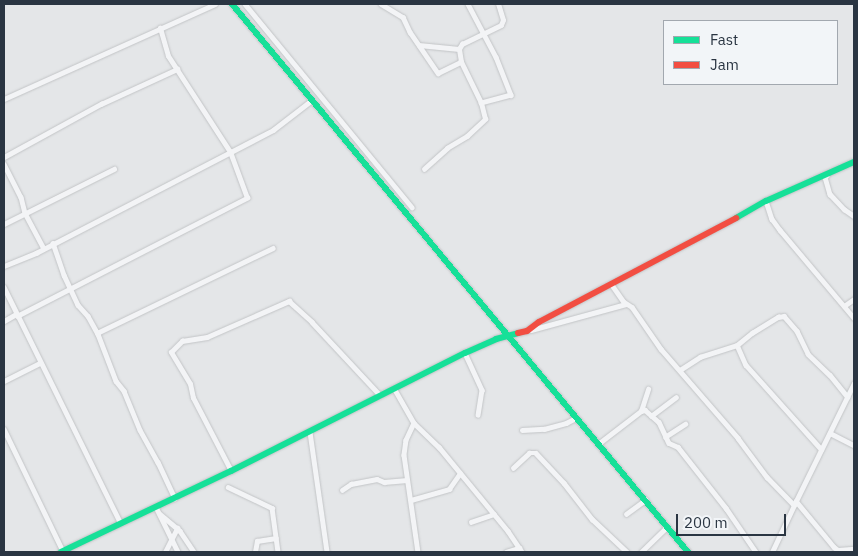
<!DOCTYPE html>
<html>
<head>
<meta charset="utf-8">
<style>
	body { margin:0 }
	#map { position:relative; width:858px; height:556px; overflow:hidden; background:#e4e6e8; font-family:"IBM Plex Sans",sans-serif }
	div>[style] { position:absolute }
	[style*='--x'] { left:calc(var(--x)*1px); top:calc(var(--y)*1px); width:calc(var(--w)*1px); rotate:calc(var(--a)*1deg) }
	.roads { filter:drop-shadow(0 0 1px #c2c4c6) drop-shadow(0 0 1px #c2c4c6) }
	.street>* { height:4.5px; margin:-2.25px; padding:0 2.25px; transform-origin:2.25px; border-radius:2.25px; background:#f3f4f6 }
	.fast>* { height:6px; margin:-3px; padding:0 3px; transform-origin:3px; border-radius:3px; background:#16e098 }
	.jam>* { height:6px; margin:-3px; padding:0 3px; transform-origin:3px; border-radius:3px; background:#f24e42 }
	span { translate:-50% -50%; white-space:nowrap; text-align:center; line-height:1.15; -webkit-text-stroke:4.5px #f2f5f8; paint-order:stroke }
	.frame { position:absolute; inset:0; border:5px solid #2a3542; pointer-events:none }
	.legend { position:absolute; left:663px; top:20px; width:175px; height:65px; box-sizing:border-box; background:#f2f5f8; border:1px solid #a2a8af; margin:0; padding:6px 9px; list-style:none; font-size:15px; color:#2a3542 }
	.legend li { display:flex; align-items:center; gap:10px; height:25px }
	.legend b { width:25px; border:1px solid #a2a8af }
	.scale { position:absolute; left:676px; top:514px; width:110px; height:22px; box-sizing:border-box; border:2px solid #2a3542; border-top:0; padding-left:6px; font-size:15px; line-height:18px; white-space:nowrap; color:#2a3542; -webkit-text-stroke:4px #f2f5f8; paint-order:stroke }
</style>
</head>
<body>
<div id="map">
	<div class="roads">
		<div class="street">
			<i style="--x:245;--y:4;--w:263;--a:50.6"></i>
			<i style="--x:381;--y:4;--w:26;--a:31"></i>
			<i style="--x:403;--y:17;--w:17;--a:65"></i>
			<i style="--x:410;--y:32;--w:50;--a:55.7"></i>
			<i style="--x:438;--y:73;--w:25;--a:-26"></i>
			<i style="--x:468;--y:4;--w:60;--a:62.2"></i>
			<i style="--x:496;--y:57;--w:41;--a:68.5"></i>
			<i style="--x:511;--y:95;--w:31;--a:165"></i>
			<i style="--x:419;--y:45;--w:40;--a:5.7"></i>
			<i style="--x:4;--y:99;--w:231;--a:-24.2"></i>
			<i style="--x:4;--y:157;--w:111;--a:-28.7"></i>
			<i style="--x:101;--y:104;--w:84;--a:-24.7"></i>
			<i style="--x:4;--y:164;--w:37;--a:63"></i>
			<i style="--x:21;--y:197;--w:16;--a:76"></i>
			<i style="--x:25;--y:213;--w:40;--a:62"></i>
			<i style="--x:424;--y:169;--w:31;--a:-42"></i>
			<i style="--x:447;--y:148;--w:23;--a:-31"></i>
			<i style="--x:467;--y:136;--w:25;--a:-43"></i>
			<i style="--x:485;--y:119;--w:16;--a:-104"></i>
			<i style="--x:481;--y:103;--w:46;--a:-116"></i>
			<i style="--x:461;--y:62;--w:13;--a:-99"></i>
			<i style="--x:459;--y:49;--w:6;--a:-59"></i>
			<i style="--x:462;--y:44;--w:43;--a:-26"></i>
			<i style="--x:501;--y:25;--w:5;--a:-68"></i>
			<i style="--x:503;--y:20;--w:17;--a:-107"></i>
			<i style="--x:827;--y:176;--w:2;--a:153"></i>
			<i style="--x:825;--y:177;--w:18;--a:74"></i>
			<i style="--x:830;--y:194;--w:21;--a:47"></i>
			<i style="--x:844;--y:209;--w:12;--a:35"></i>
			<i style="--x:766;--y:201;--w:19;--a:72"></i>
			<i style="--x:772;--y:219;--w:14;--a:54"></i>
			<i style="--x:780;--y:230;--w:115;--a:49.9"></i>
			<i style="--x:4;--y:224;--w:123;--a:-26.6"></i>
			<i style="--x:53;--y:243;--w:34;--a:71"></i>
			<i style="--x:64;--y:275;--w:33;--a:65"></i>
			<i style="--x:78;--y:305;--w:15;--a:48"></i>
			<i style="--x:88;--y:316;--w:21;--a:61"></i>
			<i style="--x:98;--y:334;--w:50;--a:69"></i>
			<i style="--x:116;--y:381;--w:13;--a:51"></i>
			<i style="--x:124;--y:391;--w:42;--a:67.7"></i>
			<i style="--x:140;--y:430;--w:37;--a:61"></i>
			<i style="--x:158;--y:462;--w:40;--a:65"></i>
			<i style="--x:4;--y:266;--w:35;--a:-22"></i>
			<i style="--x:36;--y:253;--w:267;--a:-27.4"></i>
			<i style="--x:273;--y:130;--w:49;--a:-37.6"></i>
			<i style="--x:612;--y:285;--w:21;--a:55"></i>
			<i style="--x:624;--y:302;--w:9;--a:32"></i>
			<i style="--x:632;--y:307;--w:51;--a:55.4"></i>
			<i style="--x:661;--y:349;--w:118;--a:49.1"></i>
			<i style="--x:738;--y:438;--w:49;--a:53.4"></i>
			<i style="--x:767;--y:477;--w:39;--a:46"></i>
			<i style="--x:4;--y:287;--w:262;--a:63.7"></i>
			<i style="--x:844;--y:306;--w:12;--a:-35"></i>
			<i style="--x:17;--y:316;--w:259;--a:-27.2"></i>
			<i style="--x:247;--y:198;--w:49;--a:-110.3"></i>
			<i style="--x:230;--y:152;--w:114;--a:-122.9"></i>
			<i style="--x:168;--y:56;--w:29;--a:-106"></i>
			<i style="--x:4;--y:321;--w:14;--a:-30"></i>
			<i style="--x:531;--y:330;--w:98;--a:-15.3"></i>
			<i style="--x:97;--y:333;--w:195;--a:-25.8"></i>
			<i style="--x:737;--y:345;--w:22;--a:66"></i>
			<i style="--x:746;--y:365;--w:113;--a:48.2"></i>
			<i style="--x:465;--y:353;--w:41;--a:65.3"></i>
			<i style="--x:482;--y:390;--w:25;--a:99"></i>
			<i style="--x:680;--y:370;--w:24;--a:-33"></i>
			<i style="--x:700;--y:357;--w:39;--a:-18"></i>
			<i style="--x:737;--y:345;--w:19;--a:-39"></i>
			<i style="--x:752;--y:333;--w:31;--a:-32"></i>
			<i style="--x:778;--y:317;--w:6;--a:-9"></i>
			<i style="--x:784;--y:316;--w:20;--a:49"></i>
			<i style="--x:797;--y:331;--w:25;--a:64"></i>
			<i style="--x:808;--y:354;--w:30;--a:44"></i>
			<i style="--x:830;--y:375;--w:28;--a:51"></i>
			<i style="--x:4;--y:381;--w:40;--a:-26.6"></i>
			<i style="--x:394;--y:388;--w:40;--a:60.3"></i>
			<i style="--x:414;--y:423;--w:35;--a:44"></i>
			<i style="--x:439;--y:447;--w:109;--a:50.6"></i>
			<i style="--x:508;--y:531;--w:25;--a:56"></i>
			<i style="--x:641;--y:411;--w:23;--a:-72"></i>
			<i style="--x:651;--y:416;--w:31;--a:-37"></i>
			<i style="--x:414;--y:423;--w:19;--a:115"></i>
			<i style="--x:406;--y:440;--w:15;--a:98"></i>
			<i style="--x:404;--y:455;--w:98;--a:81.8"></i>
			<i style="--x:4;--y:429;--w:136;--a:64.2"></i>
			<i style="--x:522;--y:430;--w:22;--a:-3"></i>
			<i style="--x:544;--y:429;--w:23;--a:-15"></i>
			<i style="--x:566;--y:423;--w:11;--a:-27"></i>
			<i style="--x:310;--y:432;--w:121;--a:81.9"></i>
			<i style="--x:830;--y:433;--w:27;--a:27"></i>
			<i style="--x:665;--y:437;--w:24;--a:-33"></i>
			<i style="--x:598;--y:444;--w:54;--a:-37.5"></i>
			<i style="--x:641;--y:411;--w:4;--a:-14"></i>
			<i style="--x:645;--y:410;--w:18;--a:41"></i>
			<i style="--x:659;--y:422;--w:23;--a:65"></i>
			<i style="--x:669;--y:443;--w:10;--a:24"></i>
			<i style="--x:678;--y:447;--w:78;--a:51.8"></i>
			<i style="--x:726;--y:508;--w:53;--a:55.7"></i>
			<i style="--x:513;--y:468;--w:22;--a:-43"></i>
			<i style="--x:529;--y:453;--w:7;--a:0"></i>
			<i style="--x:536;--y:453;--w:41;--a:47"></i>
			<i style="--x:564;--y:483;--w:46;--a:52.1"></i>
			<i style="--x:592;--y:519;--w:48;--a:43.3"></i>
			<i style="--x:231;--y:471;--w:82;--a:-117.5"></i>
			<i style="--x:193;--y:398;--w:14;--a:-102"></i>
			<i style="--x:190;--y:384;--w:37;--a:-121"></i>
			<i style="--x:171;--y:352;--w:16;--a:-45"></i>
			<i style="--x:182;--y:341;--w:25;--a:-9"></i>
			<i style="--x:207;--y:337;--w:90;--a:-23.7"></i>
			<i style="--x:289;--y:301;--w:31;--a:42"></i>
			<i style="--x:312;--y:322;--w:100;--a:47"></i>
			<i style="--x:228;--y:487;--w:49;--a:25.5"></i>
			<i style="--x:272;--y:508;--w:44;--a:82.2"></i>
			<i style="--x:342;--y:490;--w:11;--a:-34"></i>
			<i style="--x:351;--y:484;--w:26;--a:-11"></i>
			<i style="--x:377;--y:479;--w:8;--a:23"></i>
			<i style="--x:384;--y:482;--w:23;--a:-5"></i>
			<i style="--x:411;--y:500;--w:40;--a:-16"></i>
			<i style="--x:449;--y:489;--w:19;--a:-55"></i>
			<i style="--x:796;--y:501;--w:131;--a:-63.8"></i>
			<i style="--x:156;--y:507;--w:50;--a:63.9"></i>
			<i style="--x:160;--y:514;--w:26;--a:40"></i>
			<i style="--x:180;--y:531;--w:25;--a:56"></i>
			<i style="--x:626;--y:514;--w:24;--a:-36"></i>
			<i style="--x:471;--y:522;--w:24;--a:-19"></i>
			<i style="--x:165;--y:552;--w:27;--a:-63"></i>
			<i style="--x:255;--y:552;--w:11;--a:-80"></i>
			<i style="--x:257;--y:541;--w:19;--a:-9"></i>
			<i style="--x:506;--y:552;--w:14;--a:-17"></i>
			<i style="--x:641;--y:552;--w:36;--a:-44"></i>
			<i style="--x:772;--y:552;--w:56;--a:-64.8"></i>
			<i style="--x:796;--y:501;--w:60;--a:50.4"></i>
			<i style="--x:834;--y:547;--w:5;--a:37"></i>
			<i style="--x:838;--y:550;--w:16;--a:-4"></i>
		</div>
		<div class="fast">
			<i style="--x:232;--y:4;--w:713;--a:50.24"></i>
			<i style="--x:736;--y:218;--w:34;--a:-30"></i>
			<i style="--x:766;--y:201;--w:96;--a:-23.9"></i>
			<i style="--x:61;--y:552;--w:188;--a:-25.5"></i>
			<i style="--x:231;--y:471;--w:262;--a:-26.8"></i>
			<i style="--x:465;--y:353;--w:34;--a:-24"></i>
			<i style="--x:496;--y:339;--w:23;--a:-15"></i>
		</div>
		<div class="jam">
			<i style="--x:518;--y:333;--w:9;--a:-13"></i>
			<i style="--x:527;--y:331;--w:15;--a:-37"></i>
			<i style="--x:539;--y:322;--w:223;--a:-27.8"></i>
		</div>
	</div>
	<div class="frame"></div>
	<ul class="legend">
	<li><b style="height:6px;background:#16e098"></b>Fast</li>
	<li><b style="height:6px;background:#f24e42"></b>Jam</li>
	</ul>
	<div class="scale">200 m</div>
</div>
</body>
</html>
